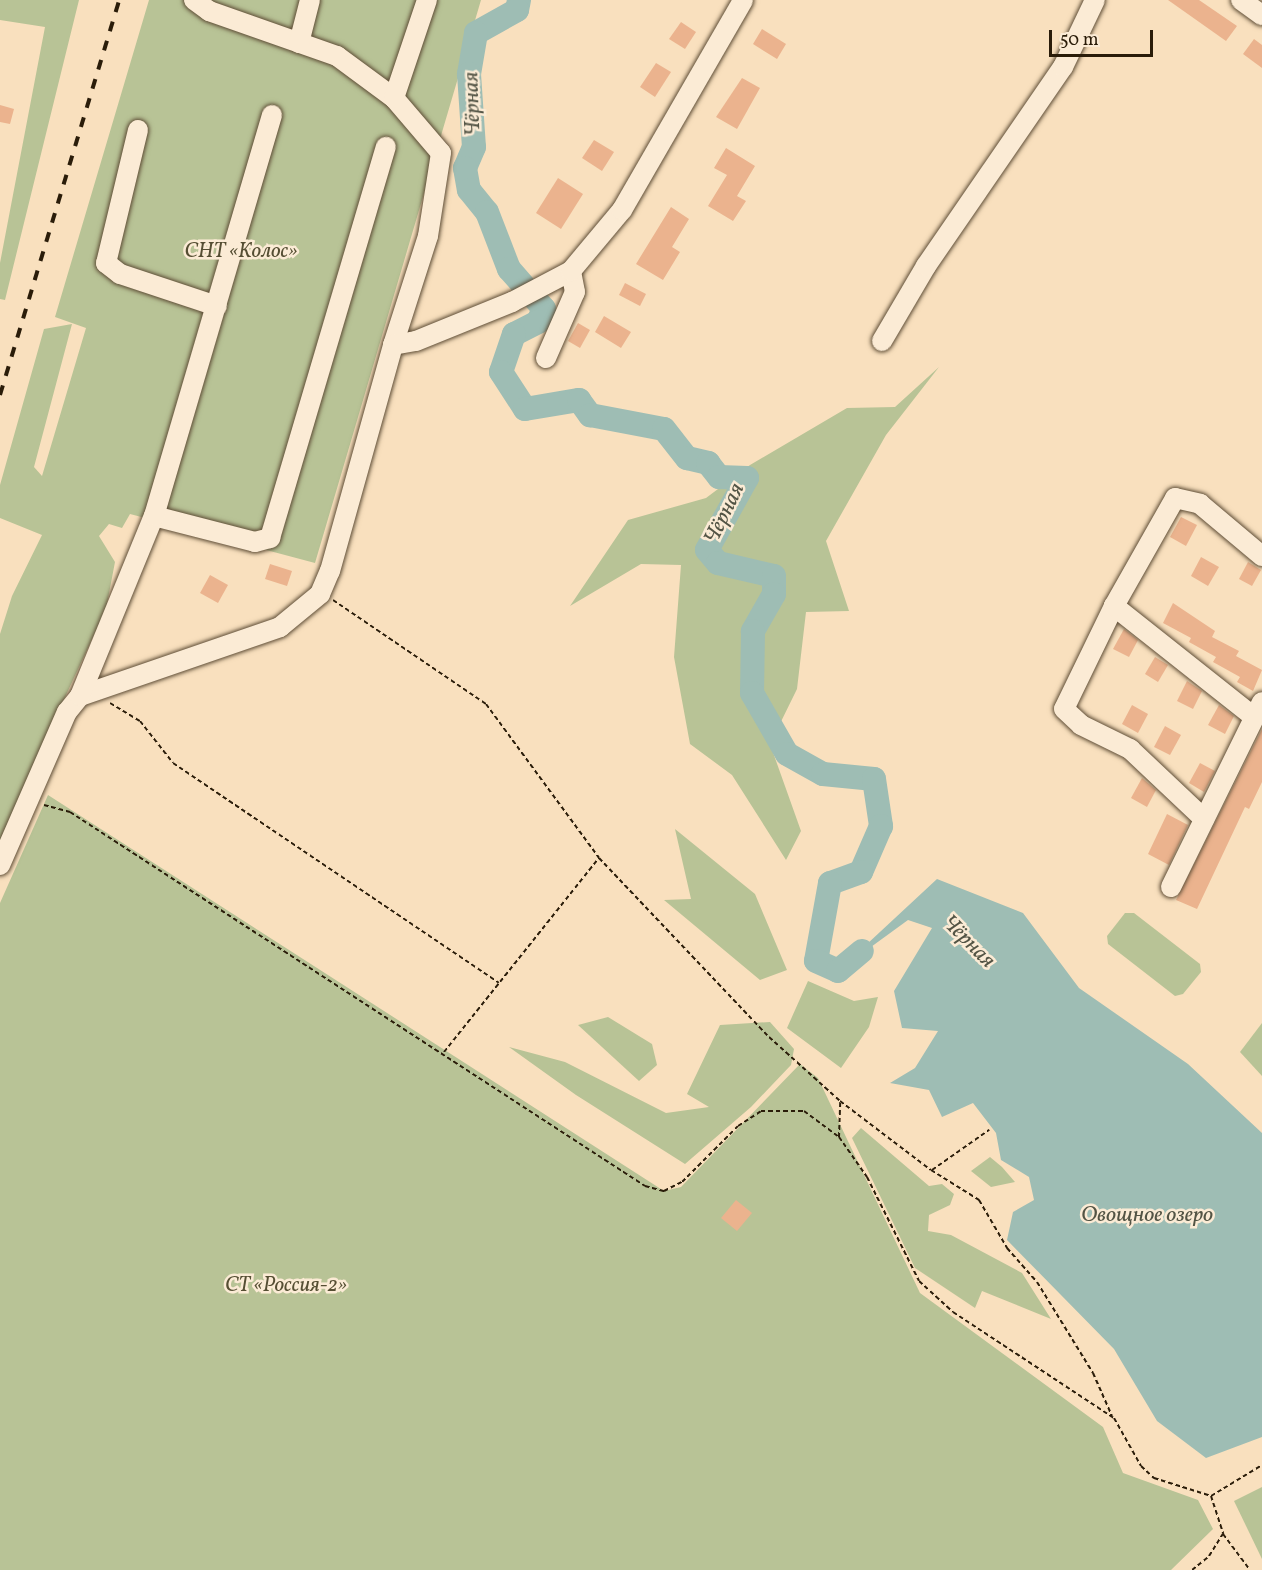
<!DOCTYPE html>
<html>
<head>
<meta charset="utf-8">
<style>
	body { margin:0 }
	#map { position:relative; width:1262px; height:1570px; overflow:hidden; background:#f9e0be; font-family:Vollkorn,serif }
	div>[style] { position:absolute }
	[style*='--x'] { left:calc(var(--x)*1px); top:calc(var(--y)*1px); width:calc(var(--w)*1px); rotate:calc(var(--a)*1deg) }
	.green>* { inset:0; background:#b8c396 }
	.water>* { inset:0; background:#9ebdb4 }
	.river>* { height:24px; margin:-12px; padding:0 12px; transform-origin:12px; border-radius:12px; background:#9ebdb4 }
	.building>* { inset:0; background:#ebb38e }
	.path>* { height:2px; margin-top:-1px; transform-origin:0; background:repeating-linear-gradient(90deg,#2a1c09 0 4.5px,transparent 0 7.5px) }
	.roads { filter:drop-shadow(0 0 2px #5e4d36) drop-shadow(0 0 2px #5e4d36) }
	.minor>* { height:20px; margin:-10px; padding:0 10px; transform-origin:10px; border-radius:10px; background:#fbebd5 }
	.rail>* { height:4px; margin-top:-2px; transform-origin:0; background:repeating-linear-gradient(90deg,#2a1c09 0 10px,transparent 0 20px) }
	span { translate:-50% -50%; white-space:nowrap; text-align:center; line-height:1.15; -webkit-text-stroke:5px #fbebd5; paint-order:stroke }
	.park-label { font-size:21px; color:#554e33; font-style:italic }
	.water-label { font-size:22px; color:#535445; font-style:italic }
	.scale { position:absolute; left:1049px; top:30px; width:104px; height:27px; box-sizing:border-box; border:3px solid #2a1c09; border-top:0; padding-left:8px; font-size:18px; line-height:21px; white-space:nowrap; color:#2a1c09; -webkit-text-stroke:4px #fbebd5; paint-order:stroke }
</style>
</head>
<body>
<div id="map">
	<div class="green">
		<i style="clip-path:polygon(0 0,79px 0,5px 300px,0 299px,0 263px,45px 27px,0 20px)"></i>
		<i style="clip-path:polygon(149px 0,481px 0,315px 563px,130px 514px,122px 528px,109px 524px,99px 536px,115px 562px,106px 609px,46px 738px,0 852px,0 634px,12px 596px,42px 535px,0 518px,0 485px,44px 329px,72px 324px,34px 467px,42px 476px,86px 328px,55px 317px)"></i>
		<i style="clip-path:polygon(939px 367px,886px 435px,826px 541px,849px 611px,806px 612px,797px 689px,770px 744px,801px 831px,786px 860px,732px 775px,690px 744px,674px 657px,681px 565px,641px 564px,570px 606px,628px 520px,706px 498px,750px 465px,847px 408px,895px 407px)"></i>
		<i style="clip-path:polygon(48px 795px,664px 1191px,681px 1187px,800px 1064px,818px 1078px,920px 1293px,1103px 1427px,1123px 1473px,1198px 1500px,1213px 1529px,1171px 1570px,0 1570px,0 903px)"></i>
		<i style="clip-path:polygon(675px 829px,755px 894px,787px 970px,760px 980px,664px 900px,691px 899px)"></i>
		<i style="clip-path:polygon(1125px 913px,1134px 913px,1200px 964px,1201px 972px,1183px 994px,1175px 996px,1108px 944px,1107px 936px)"></i>
		<i style="clip-path:polygon(808px 981px,854px 1001px,878px 997px,869px 1027px,841px 1068px,787px 1028px)"></i>
		<i style="clip-path:polygon(608px 1017px,652px 1044px,657px 1065px,639px 1081px,578px 1025px)"></i>
		<i style="clip-path:polygon(770px 1022px,794px 1049px,791px 1065px,751px 1107px,685px 1164px,576px 1095px,509px 1047px,565px 1062px,666px 1113px,709px 1107px,687px 1094px,720px 1025px)"></i>
		<i style="clip-path:polygon(1262px 1023px,1262px 1076px,1240px 1052px)"></i>
		<i style="clip-path:polygon(861px 1128px,929px 1186px,942px 1184px,954px 1194px,950px 1205px,929px 1215px,928px 1231px,951px 1235px,1022px 1273px,1051px 1319px,982px 1291px,975px 1308px,915px 1268px,852px 1138px)"></i>
		<i style="clip-path:polygon(990px 1157px,1002px 1167px,1015px 1182px,991px 1187px,971px 1171px)"></i>
		<i style="clip-path:polygon(1262px 1487px,1262px 1559px,1234px 1501px)"></i>
	</div>
	<div class="water">
		<i style="clip-path:polygon(937px 879px,1023px 913px,1079px 988px,1188px 1064px,1262px 1133px,1262px 1437px,1206px 1458px,1157px 1421px,1114px 1349px,1007px 1240px,1013px 1212px,1034px 1200px,1029px 1177px,1001px 1160px,996px 1133px,973px 1103px,942px 1117px,929px 1090px,890px 1083px,915px 1068px,938px 1031px,902px 1028px,894px 991px,932px 928px,908px 920px,838px 971px)"></i>
	</div>
	<div class="river">
		<i style="--x:519;--y:0;--w:10;--a:101"></i>
		<i style="--x:517;--y:10;--w:47;--a:150.7"></i>
		<i style="--x:476;--y:33;--w:42;--a:99.7"></i>
		<i style="--x:469;--y:74;--w:73;--a:86.1"></i>
		<i style="--x:474;--y:147;--w:23;--a:113"></i>
		<i style="--x:465;--y:168;--w:22;--a:80"></i>
		<i style="--x:469;--y:190;--w:28;--a:51"></i>
		<i style="--x:487;--y:212;--w:61;--a:68.9"></i>
		<i style="--x:509;--y:269;--w:53;--a:48.8"></i>
		<i style="--x:544;--y:309;--w:14;--a:115"></i>
		<i style="--x:538;--y:322;--w:27;--a:153"></i>
		<i style="--x:514;--y:334;--w:40;--a:108.9"></i>
		<i style="--x:501;--y:372;--w:44;--a:57"></i>
		<i style="--x:525;--y:409;--w:55;--a:-9.5"></i>
		<i style="--x:579;--y:400;--w:19;--a:54"></i>
		<i style="--x:590;--y:415;--w:75;--a:10.7"></i>
		<i style="--x:664;--y:429;--w:37;--a:52"></i>
		<i style="--x:687;--y:458;--w:22;--a:13"></i>
		<i style="--x:708;--y:463;--w:18;--a:52"></i>
		<i style="--x:719;--y:477;--w:28;--a:2"></i>
		<i style="--x:747;--y:478;--w:82;--a:119.1"></i>
		<i style="--x:707;--y:550;--w:17;--a:50"></i>
		<i style="--x:718;--y:563;--w:57;--a:13.1"></i>
		<i style="--x:774;--y:576;--w:18;--a:90"></i>
		<i style="--x:774;--y:594;--w:43;--a:119.6"></i>
		<i style="--x:753;--y:631;--w:62;--a:90.9"></i>
		<i style="--x:752;--y:693;--w:70;--a:60.2"></i>
		<i style="--x:787;--y:754;--w:41;--a:29.1"></i>
		<i style="--x:823;--y:774;--w:51;--a:5.6"></i>
		<i style="--x:874;--y:779;--w:48;--a:81.5"></i>
		<i style="--x:881;--y:826;--w:50;--a:113.5"></i>
		<i style="--x:861;--y:872;--w:33;--a:160"></i>
		<i style="--x:830;--y:883;--w:79;--a:100.2"></i>
		<i style="--x:816;--y:961;--w:24;--a:24"></i>
		<i style="--x:838;--y:971;--w:31;--a:-40"></i>
	</div>
	<div class="building">
		<i style="clip-path:polygon(1168px 0,1199px 0,1237px 26px,1226px 41px)"></i>
		<i style="clip-path:polygon(681px 22px,696px 32px,685px 49px,669px 39px)"></i>
		<i style="clip-path:polygon(762px 29px,786px 44px,777px 59px,753px 44px)"></i>
		<i style="clip-path:polygon(1254px 39px,1262px 45px,1262px 68px,1243px 54px)"></i>
		<i style="clip-path:polygon(656px 63px,671px 72px,655px 97px,640px 87px)"></i>
		<i style="clip-path:polygon(742px 78px,760px 88px,737px 129px,716px 117px)"></i>
		<i style="clip-path:polygon(0 105px,14px 109px,10px 124px,0 122px)"></i>
		<i style="clip-path:polygon(594px 140px,614px 152px,602px 171px,582px 158px)"></i>
		<i style="clip-path:polygon(726px 148px,755px 166px,737px 196px,746px 201px,733px 221px,708px 206px,727px 175px,714px 168px)"></i>
		<i style="clip-path:polygon(558px 178px,583px 194px,561px 229px,536px 213px)"></i>
		<i style="clip-path:polygon(671px 207px,689px 219px,672px 247px,680px 252px,663px 280px,636px 264px)"></i>
		<i style="clip-path:polygon(625px 283px,646px 294px,640px 306px,619px 295px)"></i>
		<i style="clip-path:polygon(604px 316px,631px 332px,621px 348px,595px 332px)"></i>
		<i style="clip-path:polygon(578px 323px,590px 330px,580px 348px,568px 341px)"></i>
		<i style="clip-path:polygon(1181px 517px,1197px 525px,1186px 546px,1170px 537px)"></i>
		<i style="clip-path:polygon(1201px 557px,1219px 567px,1208px 586px,1191px 576px)"></i>
		<i style="clip-path:polygon(1248px 562px,1261px 570px,1252px 586px,1239px 579px)"></i>
		<i style="clip-path:polygon(270px 564px,292px 571px,287px 586px,265px 579px)"></i>
		<i style="clip-path:polygon(210px 575px,228px 585px,218px 603px,200px 593px)"></i>
		<i style="clip-path:polygon(1173px 603px,1215px 631px,1212px 637px,1239px 651px,1236px 656px,1262px 670px,1253px 691px,1237px 682px,1240px 677px,1213px 662px,1216px 657px,1189px 642px,1191px 638px,1163px 623px)"></i>
		<i style="clip-path:polygon(1124px 629px,1138px 640px,1129px 657px,1113px 649px)"></i>
		<i style="clip-path:polygon(1155px 657px,1168px 665px,1158px 682px,1145px 674px)"></i>
		<i style="clip-path:polygon(1187px 681px,1202px 691px,1193px 709px,1177px 701px)"></i>
		<i style="clip-path:polygon(1132px 705px,1148px 714px,1138px 733px,1122px 724px)"></i>
		<i style="clip-path:polygon(1219px 705px,1234px 716px,1225px 734px,1208px 725px)"></i>
		<i style="clip-path:polygon(1165px 726px,1181px 735px,1170px 755px,1154px 747px)"></i>
		<i style="clip-path:polygon(1262px 729px,1262px 782px,1249px 809px,1245px 807px,1197px 909px,1176px 900px)"></i>
		<i style="clip-path:polygon(1200px 763px,1215px 771px,1204px 792px,1189px 783px)"></i>
		<i style="clip-path:polygon(1142px 778px,1156px 790px,1147px 807px,1131px 798px)"></i>
		<i style="clip-path:polygon(1167px 814px,1188px 825px,1169px 865px,1148px 854px)"></i>
		<i style="clip-path:polygon(736px 1200px,752px 1213px,737px 1231px,721px 1218px)"></i>
	</div>
	<div class="path">
		<i style="--x:333;--y:600;--w:185;--a:34.2"></i>
		<i style="--x:486;--y:704;--w:191;--a:53.7"></i>
		<i style="--x:599;--y:858;--w:247;--a:46.5"></i>
		<i style="--x:769;--y:1037;--w:96;--a:42"></i>
		<i style="--x:110;--y:703;--w:35;--a:31"></i>
		<i style="--x:140;--y:721;--w:53;--a:51.8"></i>
		<i style="--x:173;--y:763;--w:393;--a:34"></i>
		<i style="--x:44;--y:805;--w:27;--a:15"></i>
		<i style="--x:70;--y:812;--w:686;--a:33.04"></i>
		<i style="--x:645;--y:1186;--w:20;--a:15"></i>
		<i style="--x:664;--y:1191;--w:20;--a:-27"></i>
		<i style="--x:682;--y:1182;--w:79;--a:-45"></i>
		<i style="--x:738;--y:1126;--w:27;--a:-33"></i>
		<i style="--x:761;--y:1111;--w:43;--a:0"></i>
		<i style="--x:804;--y:1111;--w:44;--a:36.6"></i>
		<i style="--x:839;--y:1137;--w:49;--a:55"></i>
		<i style="--x:867;--y:1177;--w:116;--a:63.4"></i>
		<i style="--x:919;--y:1281;--w:46;--a:42.4"></i>
		<i style="--x:953;--y:1312;--w:193;--a:33.4"></i>
		<i style="--x:1114;--y:1418;--w:55;--a:60.6"></i>
		<i style="--x:1141;--y:1466;--w:18;--a:43"></i>
		<i style="--x:1154;--y:1478;--w:60;--a:17.5"></i>
		<i style="--x:1211;--y:1496;--w:60;--a:-31.3"></i>
		<i style="--x:444;--y:1052;--w:248;--a:-51.4"></i>
		<i style="--x:839;--y:1137;--w:36;--a:-88"></i>
		<i style="--x:840;--y:1101;--w:114;--a:37.2"></i>
		<i style="--x:931;--y:1170;--w:57;--a:32"></i>
		<i style="--x:979;--y:1200;--w:56;--a:59.7"></i>
		<i style="--x:1007;--y:1248;--w:45;--a:48.6"></i>
		<i style="--x:1037;--y:1282;--w:107;--a:58.4"></i>
		<i style="--x:1093;--y:1373;--w:47;--a:66.2"></i>
		<i style="--x:932;--y:1170;--w:70;--a:-35.1"></i>
		<i style="--x:1211;--y:1496;--w:40;--a:72"></i>
		<i style="--x:1223;--y:1534;--w:45;--a:53.1"></i>
		<i style="--x:1192;--y:1570;--w:22;--a:-39"></i>
		<i style="--x:1209;--y:1556;--w:26;--a:-58"></i>
	</div>
	<div class="roads">
		<div class="minor">
			<i style="--x:194;--y:0;--w:19;--a:36"></i>
			<i style="--x:209;--y:11;--w:136;--a:19.4"></i>
			<i style="--x:337;--y:56;--w:71;--a:36.4"></i>
			<i style="--x:394;--y:98;--w:72;--a:49.5"></i>
			<i style="--x:441;--y:153;--w:84;--a:98.9"></i>
			<i style="--x:428;--y:236;--w:114;--a:107.8"></i>
			<i style="--x:1241;--y:0;--w:26;--a:36"></i>
			<i style="--x:299;--y:43;--w:44;--a:-75.7"></i>
			<i style="--x:394;--y:98;--w:103;--a:-71.4"></i>
			<i style="--x:138;--y:130;--w:137;--a:103.5"></i>
			<i style="--x:106;--y:263;--w:18;--a:38"></i>
			<i style="--x:120;--y:274;--w:102;--a:18.3"></i>
			<i style="--x:882;--y:341;--w:87;--a:-59.6"></i>
			<i style="--x:926;--y:266;--w:242;--a:-55.5"></i>
			<i style="--x:1063;--y:67;--w:74;--a:-64.5"></i>
			<i style="--x:546;--y:358;--w:72;--a:-66.3"></i>
			<i style="--x:575;--y:292;--w:21;--a:-101"></i>
			<i style="--x:154;--y:516;--w:104;--a:14.4"></i>
			<i style="--x:255;--y:542;--w:16;--a:-15"></i>
			<i style="--x:270;--y:538;--w:408;--a:-73.5"></i>
			<i style="--x:1114;--y:606;--w:114;--a:115.9"></i>
			<i style="--x:1064;--y:709;--w:23;--a:43"></i>
			<i style="--x:1081;--y:725;--w:55;--a:26.1"></i>
			<i style="--x:1130;--y:749;--w:102;--a:43.4"></i>
			<i style="--x:80;--y:696;--w:212;--a:-19"></i>
			<i style="--x:280;--y:627;--w:52;--a:-39.5"></i>
			<i style="--x:320;--y:594;--w:25;--a:-67"></i>
			<i style="--x:330;--y:571;--w:235;--a:-74.4"></i>
			<i style="--x:393;--y:345;--w:23;--a:-10"></i>
			<i style="--x:416;--y:341;--w:104;--a:-22.1"></i>
			<i style="--x:512;--y:302;--w:67;--a:-27.7"></i>
			<i style="--x:571;--y:271;--w:80;--a:-50.1"></i>
			<i style="--x:622;--y:210;--w:242;--a:-60"></i>
			<i style="--x:1254;--y:717;--w:179;--a:-141.6"></i>
			<i style="--x:1114;--y:606;--w:124;--a:-60.5"></i>
			<i style="--x:1175;--y:498;--w:26;--a:13"></i>
			<i style="--x:1200;--y:504;--w:81;--a:40"></i>
			<i style="--x:0;--y:865;--w:167;--a:-66.4"></i>
			<i style="--x:67;--y:712;--w:21;--a:-51"></i>
			<i style="--x:80;--y:696;--w:195;--a:-67.7"></i>
			<i style="--x:154;--y:516;--w:418;--a:-73.6"></i>
			<i style="--x:1171;--y:887;--w:206;--a:-63.8"></i>
		</div>
	</div>
	<div class="rail">
		<i style="--x:0;--y:395;--w:413;--a:-73.2"></i>
	</div>
	<div class="park-label">
		<span style="left:241px;top:252px">СНТ «Колос»</span>
		<span style="left:286px;top:1286px">СТ «Россия-2»</span>
	</div>
	<div class="water-label">
		<span style="left:473px;top:104px;rotate:-92deg">Чёрная</span>
		<span style="left:725px;top:514px;rotate:-64deg">Чёрная</span>
		<span style="left:968px;top:942px;rotate:45deg">Чёрная</span>
		<span style="left:1147px;top:1216px">Овощное озеро</span>
	</div>
	<div class="scale">50 m</div>
</div>
</body>
</html>
